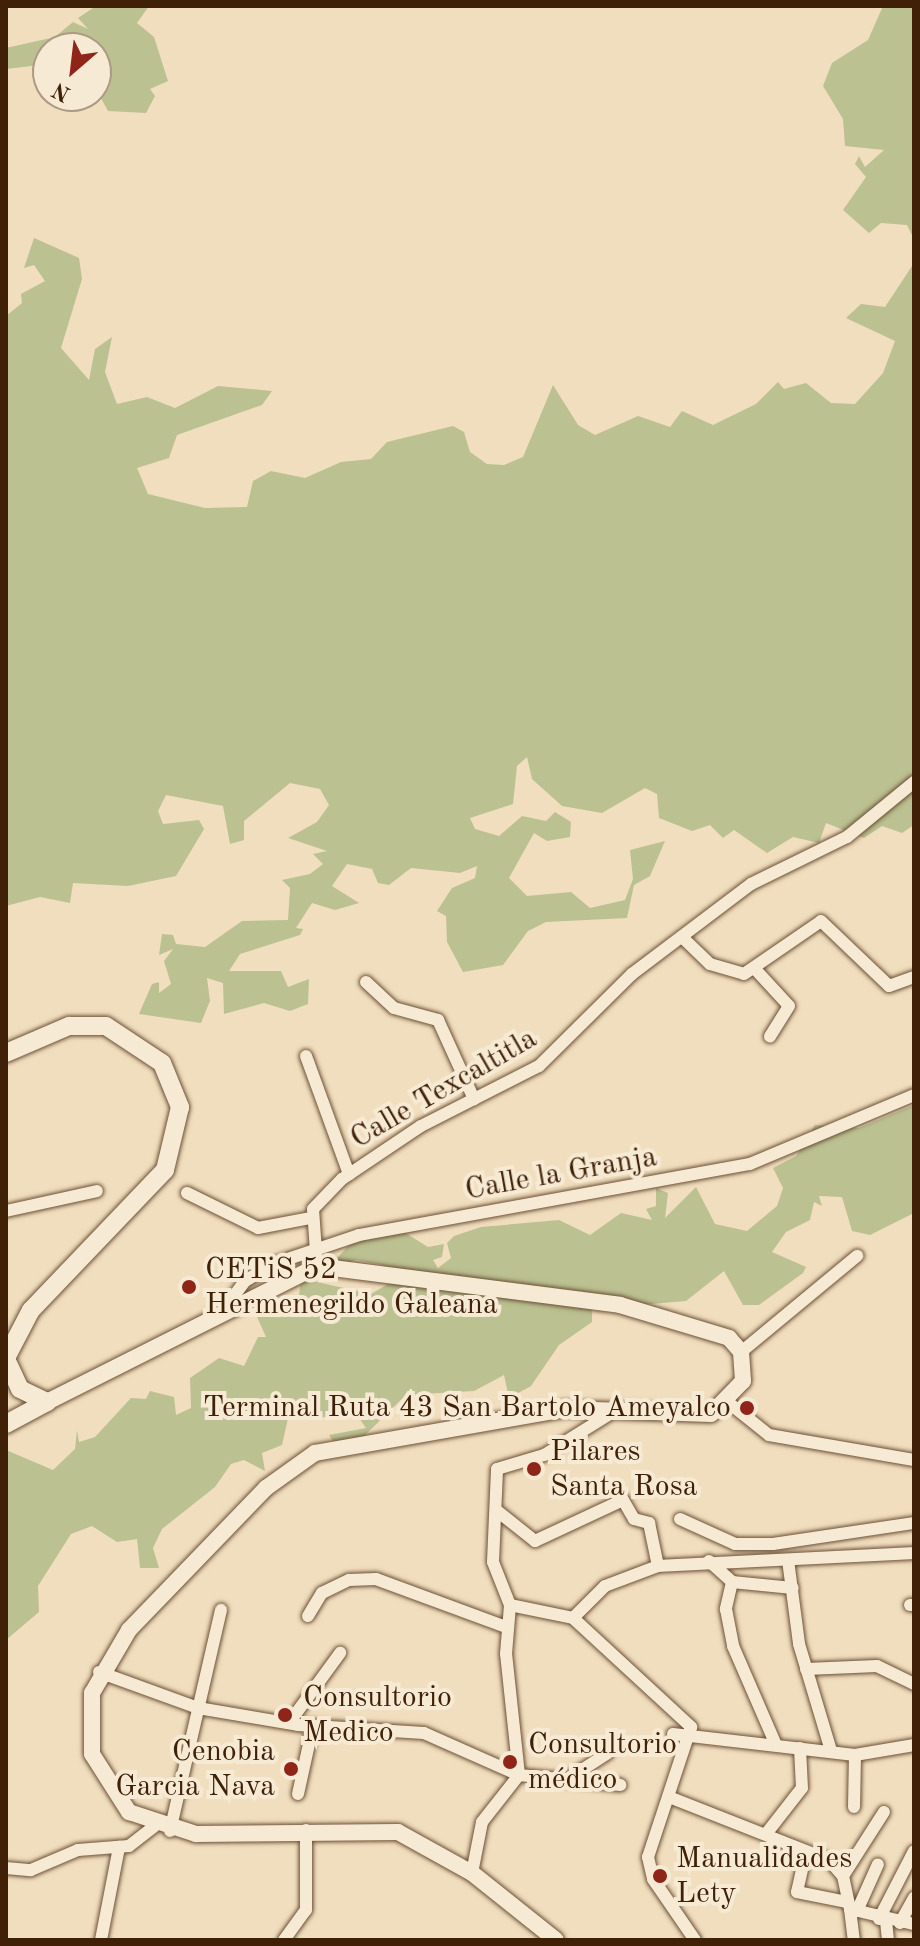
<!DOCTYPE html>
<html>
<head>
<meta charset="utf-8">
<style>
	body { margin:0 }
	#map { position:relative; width:920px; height:1946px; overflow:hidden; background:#f1debe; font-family:"Old Standard TT",serif }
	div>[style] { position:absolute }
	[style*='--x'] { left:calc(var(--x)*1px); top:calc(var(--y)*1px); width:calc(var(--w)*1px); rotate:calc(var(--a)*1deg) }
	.green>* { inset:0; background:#bbc191 }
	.roads { filter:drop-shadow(0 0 2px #6c5036) drop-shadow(0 0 2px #6c5036) }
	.minor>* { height:12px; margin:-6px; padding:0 6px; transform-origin:6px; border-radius:6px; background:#f6ead5 }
	.tertiary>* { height:16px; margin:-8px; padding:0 8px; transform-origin:8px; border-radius:8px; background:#f6ead5 }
	.secondary>* { height:18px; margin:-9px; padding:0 9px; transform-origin:9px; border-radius:9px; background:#f6ead5 }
	.dots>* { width:22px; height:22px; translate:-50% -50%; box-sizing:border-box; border:4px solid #f6ead5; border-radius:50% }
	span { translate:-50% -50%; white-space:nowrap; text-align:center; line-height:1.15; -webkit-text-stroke:8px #f6ead5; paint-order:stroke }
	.street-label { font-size:30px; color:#402108 }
	.poi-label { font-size:30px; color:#402108 }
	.left { translate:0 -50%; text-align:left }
	.right { translate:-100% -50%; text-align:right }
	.frame { position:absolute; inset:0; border:8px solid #402108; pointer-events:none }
	.north { position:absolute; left:32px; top:32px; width:80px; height:80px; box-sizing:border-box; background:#f6ead5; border:2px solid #ad9a83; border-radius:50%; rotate:208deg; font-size:22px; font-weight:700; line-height:32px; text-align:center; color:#402108 }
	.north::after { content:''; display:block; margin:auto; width:28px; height:36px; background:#8f2418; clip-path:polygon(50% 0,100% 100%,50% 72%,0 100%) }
</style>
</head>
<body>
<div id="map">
	<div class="green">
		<i style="clip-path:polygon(96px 6px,149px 6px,137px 23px,154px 37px,168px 81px,150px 89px,155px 96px,146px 113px,108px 111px,96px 89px,96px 48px,48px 48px,48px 64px,6px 69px,6px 48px,55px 37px,73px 22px,88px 29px,78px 18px)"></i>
		<i style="clip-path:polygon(883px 6px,914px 6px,914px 239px,907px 225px,881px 223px,869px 233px,843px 210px,866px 177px,855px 164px,859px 156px,865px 167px,884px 150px,845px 146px,843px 119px,823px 86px,832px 63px,868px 40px)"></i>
		<i style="clip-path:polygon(34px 238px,79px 258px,82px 279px,61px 348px,89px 380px,95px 349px,112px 337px,105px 372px,117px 404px,147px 397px,175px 408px,218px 386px,272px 391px,262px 405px,177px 435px,169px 458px,137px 468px,148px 494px,205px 508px,247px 507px,253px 481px,271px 471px,305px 478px,341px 462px,371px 459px,387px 442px,453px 426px,464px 432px,470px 452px,487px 464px,504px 465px,523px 457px,553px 385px,578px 425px,595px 435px,638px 416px,670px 427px,682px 411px,713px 425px,756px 404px,778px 382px,784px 389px,806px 383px,831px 403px,855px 404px,883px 373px,895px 341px,846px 318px,861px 304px,885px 307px,914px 263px,914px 825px,902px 833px,882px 826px,864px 838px,826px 823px,819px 843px,793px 837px,767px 853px,734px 830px,723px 838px,710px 825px,692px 831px,659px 818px,657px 794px,645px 788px,602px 813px,562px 806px,532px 779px,527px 757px,517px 766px,513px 804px,470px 818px,475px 829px,499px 836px,522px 816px,546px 821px,555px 812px,571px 822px,570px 837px,547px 841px,534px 833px,509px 878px,527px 896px,571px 892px,590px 908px,625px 900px,633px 879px,630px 850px,665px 841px,650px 876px,634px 885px,627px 918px,546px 922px,528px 931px,503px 965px,463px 972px,447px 942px,446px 916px,437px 911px,452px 888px,475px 878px,477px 866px,460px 873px,411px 868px,389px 885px,378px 883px,372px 869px,347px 864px,332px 886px,359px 903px,335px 910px,312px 903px,296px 928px,303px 929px,300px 935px,240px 954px,229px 971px,281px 971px,288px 987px,309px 979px,308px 1004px,290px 1011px,264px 1003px,224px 1014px,223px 983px,207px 978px,210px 1001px,201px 1023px,139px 1014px,152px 984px,159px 982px,159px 993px,171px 984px,164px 961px,173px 949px,159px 955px,162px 934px,173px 935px,176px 944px,205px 947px,242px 921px,288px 920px,290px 888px,282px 880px,310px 874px,323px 864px,313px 854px,327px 851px,288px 838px,317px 822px,329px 805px,320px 789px,290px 783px,244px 821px,244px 840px,230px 844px,223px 806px,166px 795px,158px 811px,163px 824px,199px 820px,204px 829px,176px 876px,128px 886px,73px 883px,70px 903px,40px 897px,6px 906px,6px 316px,22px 303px,21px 294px,45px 281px,34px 265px,24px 268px)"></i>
		<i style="clip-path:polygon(914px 1105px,914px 1213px,870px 1235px,852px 1231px,842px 1197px,819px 1196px,822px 1206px,814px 1202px,810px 1220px,786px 1232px,772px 1252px,806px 1267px,803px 1273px,759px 1305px,743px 1305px,724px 1271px,686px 1301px,592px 1309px,592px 1322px,559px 1345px,531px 1386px,509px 1398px,504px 1375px,474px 1391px,406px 1395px,359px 1441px,334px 1443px,329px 1435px,366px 1428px,352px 1408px,321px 1418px,289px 1414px,282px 1445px,262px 1453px,265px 1471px,244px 1460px,231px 1464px,215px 1487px,162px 1529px,153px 1548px,159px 1568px,140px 1568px,137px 1539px,117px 1542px,92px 1526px,71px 1534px,38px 1586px,39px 1612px,6px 1640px,6px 1450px,53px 1470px,75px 1449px,77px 1430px,79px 1442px,95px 1437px,131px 1398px,146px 1399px,150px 1391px,174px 1397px,176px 1415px,191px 1408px,190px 1378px,219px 1358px,244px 1366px,258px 1337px,266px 1337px,254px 1310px,260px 1305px,261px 1313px,285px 1317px,298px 1310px,300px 1285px,308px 1280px,371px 1294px,390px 1283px,383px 1265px,356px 1260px,326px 1270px,350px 1244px,399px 1229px,428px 1247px,444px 1244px,442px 1257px,433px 1260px,438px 1268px,451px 1258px,447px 1243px,454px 1236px,481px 1227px,559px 1220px,590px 1235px,621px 1213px,652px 1220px,646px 1209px,656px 1206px,656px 1188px,668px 1193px,665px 1218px,696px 1187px,715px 1224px,747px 1231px,777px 1206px,783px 1188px,773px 1168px,796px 1156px,815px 1125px,859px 1128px)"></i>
	</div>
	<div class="roads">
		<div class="minor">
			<i style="--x:682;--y:937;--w:39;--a:44"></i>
			<i style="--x:710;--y:964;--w:35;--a:16"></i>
			<i style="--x:744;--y:974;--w:93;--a:-34.5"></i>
			<i style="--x:821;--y:921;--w:94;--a:43.7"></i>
			<i style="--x:889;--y:986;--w:27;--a:-20"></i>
			<i style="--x:755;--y:969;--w:50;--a:47.4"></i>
			<i style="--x:789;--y:1006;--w:36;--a:122"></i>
			<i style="--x:366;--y:982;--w:38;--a:43"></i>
			<i style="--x:394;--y:1008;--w:46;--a:15.3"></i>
			<i style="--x:438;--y:1020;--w:87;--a:65.5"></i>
			<i style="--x:306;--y:1056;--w:126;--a:70"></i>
			<i style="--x:187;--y:1193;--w:79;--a:26.2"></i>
			<i style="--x:258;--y:1228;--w:54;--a:-10.7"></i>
			<i style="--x:6;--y:1211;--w:93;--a:-12.4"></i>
			<i style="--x:317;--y:1266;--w:57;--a:-94"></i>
			<i style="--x:313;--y:1209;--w:42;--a:-46"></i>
			<i style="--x:342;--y:1179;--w:95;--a:-33.9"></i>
			<i style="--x:421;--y:1126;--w:132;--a:-27"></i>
			<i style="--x:539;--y:1066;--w:131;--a:-44.7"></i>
			<i style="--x:632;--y:974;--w:149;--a:-37.1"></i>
			<i style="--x:751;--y:884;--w:107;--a:-26.1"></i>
			<i style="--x:847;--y:837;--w:87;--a:-39.4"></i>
			<i style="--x:226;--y:1307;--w:32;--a:-54"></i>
			<i style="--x:245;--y:1281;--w:33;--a:-31"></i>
			<i style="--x:273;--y:1264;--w:91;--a:-18.6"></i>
			<i style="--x:359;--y:1235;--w:397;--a:-10.3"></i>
			<i style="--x:750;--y:1164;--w:178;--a:-22.8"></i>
			<i style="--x:741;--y:1352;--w:151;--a:-39.6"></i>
			<i style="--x:729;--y:1403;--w:51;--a:38.7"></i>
			<i style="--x:769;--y:1435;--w:147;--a:9.8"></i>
			<i style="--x:496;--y:1510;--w:50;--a:38.5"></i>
			<i style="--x:535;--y:1541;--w:97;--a:-25"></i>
			<i style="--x:623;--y:1500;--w:22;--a:60"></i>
			<i style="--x:634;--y:1519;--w:16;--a:15"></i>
			<i style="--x:649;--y:1523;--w:44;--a:78.2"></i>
			<i style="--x:680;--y:1519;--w:60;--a:24.4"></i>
			<i style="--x:735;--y:1544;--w:38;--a:0"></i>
			<i style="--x:773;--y:1544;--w:143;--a:-8.5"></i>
			<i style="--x:788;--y:1560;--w:85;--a:82.5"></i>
			<i style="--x:799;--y:1644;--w:112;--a:73.3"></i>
			<i style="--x:709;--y:1561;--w:31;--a:42"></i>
			<i style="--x:732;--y:1582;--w:61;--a:5.6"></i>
			<i style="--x:732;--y:1582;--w:28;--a:103"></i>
			<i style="--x:726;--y:1609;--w:38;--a:79"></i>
			<i style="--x:733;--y:1646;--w:108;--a:66.5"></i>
			<i style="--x:510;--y:1605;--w:64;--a:11.7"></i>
			<i style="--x:573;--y:1618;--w:161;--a:42.7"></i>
			<i style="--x:691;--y:1727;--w:137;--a:108.3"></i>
			<i style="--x:648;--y:1857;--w:23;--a:77"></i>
			<i style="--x:653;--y:1879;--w:74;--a:55.5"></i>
			<i style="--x:510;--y:1605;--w:46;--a:-111.6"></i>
			<i style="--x:493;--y:1562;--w:93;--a:-87.5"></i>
			<i style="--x:497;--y:1469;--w:49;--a:-16.6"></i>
			<i style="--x:544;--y:1455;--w:87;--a:-31.9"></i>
			<i style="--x:910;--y:1605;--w:4;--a:0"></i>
			<i style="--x:308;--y:1616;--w:27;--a:-59"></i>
			<i style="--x:322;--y:1593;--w:30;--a:-26"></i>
			<i style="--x:349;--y:1580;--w:27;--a:-2"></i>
			<i style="--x:376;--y:1579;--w:139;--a:20.3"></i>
			<i style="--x:573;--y:1618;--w:45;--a:-45"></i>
			<i style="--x:605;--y:1586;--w:57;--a:-20.7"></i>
			<i style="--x:658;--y:1566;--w:256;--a:-2.9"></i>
			<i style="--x:806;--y:1669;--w:71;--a:-2.4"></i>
			<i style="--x:877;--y:1666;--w:41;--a:25.9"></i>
			<i style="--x:99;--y:1672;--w:105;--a:20"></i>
			<i style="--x:198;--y:1708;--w:101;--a:9.6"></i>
			<i style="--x:298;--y:1725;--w:126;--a:3.6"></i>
			<i style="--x:424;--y:1733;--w:104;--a:23.9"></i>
			<i style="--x:519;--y:1775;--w:102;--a:5.6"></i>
			<i style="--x:289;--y:1723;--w:87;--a:-53.9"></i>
			<i style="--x:673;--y:1734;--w:183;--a:6.6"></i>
			<i style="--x:855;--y:1755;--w:60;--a:-9.6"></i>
			<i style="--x:574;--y:1775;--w:40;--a:-32.9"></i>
			<i style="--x:298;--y:1794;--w:70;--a:-77.6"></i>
			<i style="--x:669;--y:1797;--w:172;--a:21.5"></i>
			<i style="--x:829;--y:1860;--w:21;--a:49"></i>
			<i style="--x:843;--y:1876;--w:34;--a:78"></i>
			<i style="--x:850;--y:1909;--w:66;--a:13.2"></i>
			<i style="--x:854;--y:1807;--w:52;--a:-88.9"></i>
			<i style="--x:170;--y:1831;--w:227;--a:-77"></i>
			<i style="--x:766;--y:1834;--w:58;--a:-52"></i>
			<i style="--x:802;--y:1788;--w:40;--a:-92.9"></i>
			<i style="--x:806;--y:1852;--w:41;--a:102.7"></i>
			<i style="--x:797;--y:1892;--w:50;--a:11.5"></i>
			<i style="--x:6;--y:1868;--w:25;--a:5"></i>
			<i style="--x:31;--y:1870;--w:51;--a:-23.1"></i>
			<i style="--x:78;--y:1850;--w:51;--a:-4.5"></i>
			<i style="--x:129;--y:1846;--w:33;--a:-38"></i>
			<i style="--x:472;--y:1873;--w:52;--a:-78.9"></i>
			<i style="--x:482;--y:1822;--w:60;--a:-51.8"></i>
			<i style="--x:519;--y:1775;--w:122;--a:-96.1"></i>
			<i style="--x:506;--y:1654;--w:49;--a:-85.3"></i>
			<i style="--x:843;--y:1876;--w:76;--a:-57.4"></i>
			<i style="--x:850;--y:1909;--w:31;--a:83"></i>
			<i style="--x:857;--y:1911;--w:51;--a:-65.9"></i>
			<i style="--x:879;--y:1919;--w:76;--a:-62.8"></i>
			<i style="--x:886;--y:1921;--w:19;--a:84"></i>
			<i style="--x:900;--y:1923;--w:29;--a:-61"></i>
			<i style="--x:101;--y:1940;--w:95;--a:-79"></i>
			<i style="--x:284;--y:1940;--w:37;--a:-54"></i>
			<i style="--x:306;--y:1910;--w:80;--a:-90"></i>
		</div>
		<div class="tertiary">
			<i style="--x:47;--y:1402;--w:302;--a:-26.7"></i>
			<i style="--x:317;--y:1266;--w:305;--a:7.3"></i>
			<i style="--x:620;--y:1305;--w:114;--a:16.8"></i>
			<i style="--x:729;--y:1338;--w:18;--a:49"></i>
			<i style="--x:741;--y:1352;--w:29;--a:86"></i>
			<i style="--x:743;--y:1381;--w:46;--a:134.1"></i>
			<i style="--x:711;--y:1414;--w:146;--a:-178"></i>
			<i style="--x:565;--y:1409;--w:254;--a:170"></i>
			<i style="--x:315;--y:1453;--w:60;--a:144.5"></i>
			<i style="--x:266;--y:1488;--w:197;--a:134"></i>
			<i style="--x:129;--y:1630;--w:73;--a:120.4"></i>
			<i style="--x:92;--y:1693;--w:61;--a:90"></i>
			<i style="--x:92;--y:1754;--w:69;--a:57.5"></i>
			<i style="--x:129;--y:1812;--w:71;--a:18.2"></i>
			<i style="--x:196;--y:1834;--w:202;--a:-0.6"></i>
			<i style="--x:398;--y:1832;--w:85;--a:29"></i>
			<i style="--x:472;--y:1873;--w:107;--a:38.6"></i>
		</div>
		<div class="secondary">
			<i style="--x:6;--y:1053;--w:69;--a:-23.2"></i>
			<i style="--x:69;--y:1026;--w:37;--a:0"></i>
			<i style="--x:106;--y:1026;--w:67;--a:33.5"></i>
			<i style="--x:162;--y:1063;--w:48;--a:67.8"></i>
			<i style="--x:180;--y:1107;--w:65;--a:103.4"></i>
			<i style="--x:165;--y:1170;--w:194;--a:133.7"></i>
			<i style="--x:31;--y:1310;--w:54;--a:117.5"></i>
			<i style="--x:6;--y:1359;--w:33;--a:65"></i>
			<i style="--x:20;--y:1389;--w:30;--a:26"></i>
			<i style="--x:6;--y:1424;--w:47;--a:-28.2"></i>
		</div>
	</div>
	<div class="dots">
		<i style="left:189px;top:1287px;background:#8f2418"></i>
		<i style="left:747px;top:1408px;background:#8f2418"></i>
		<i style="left:534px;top:1469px;background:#8f2418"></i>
		<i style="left:285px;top:1715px;background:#8f2418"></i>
		<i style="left:510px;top:1762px;background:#8f2418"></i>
		<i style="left:291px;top:1769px;background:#8f2418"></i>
		<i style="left:660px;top:1876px;background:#8f2418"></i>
	</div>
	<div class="street-label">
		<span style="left:444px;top:1089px;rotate:-30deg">Calle Texcaltitla</span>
		<span style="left:561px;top:1174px;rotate:-10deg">Calle la Granja</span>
	</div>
	<div class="poi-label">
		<span class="left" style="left:205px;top:1287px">CETiS 52<br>Hermenegildo Galeana</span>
		<span class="right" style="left:731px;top:1408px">Terminal Ruta 43 San Bartolo Ameyalco</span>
		<span class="left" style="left:550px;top:1469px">Pilares<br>Santa Rosa</span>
		<span class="left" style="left:303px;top:1715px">Consultorio<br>Medico</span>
		<span class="left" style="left:528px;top:1762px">Consultorio<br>médico</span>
		<span class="right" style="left:275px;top:1769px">Cenobia<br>Garcia Nava</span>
		<span class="left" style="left:676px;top:1876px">Manualidades<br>Lety</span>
	</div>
	<div class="frame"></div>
	<div class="north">N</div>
</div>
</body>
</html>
